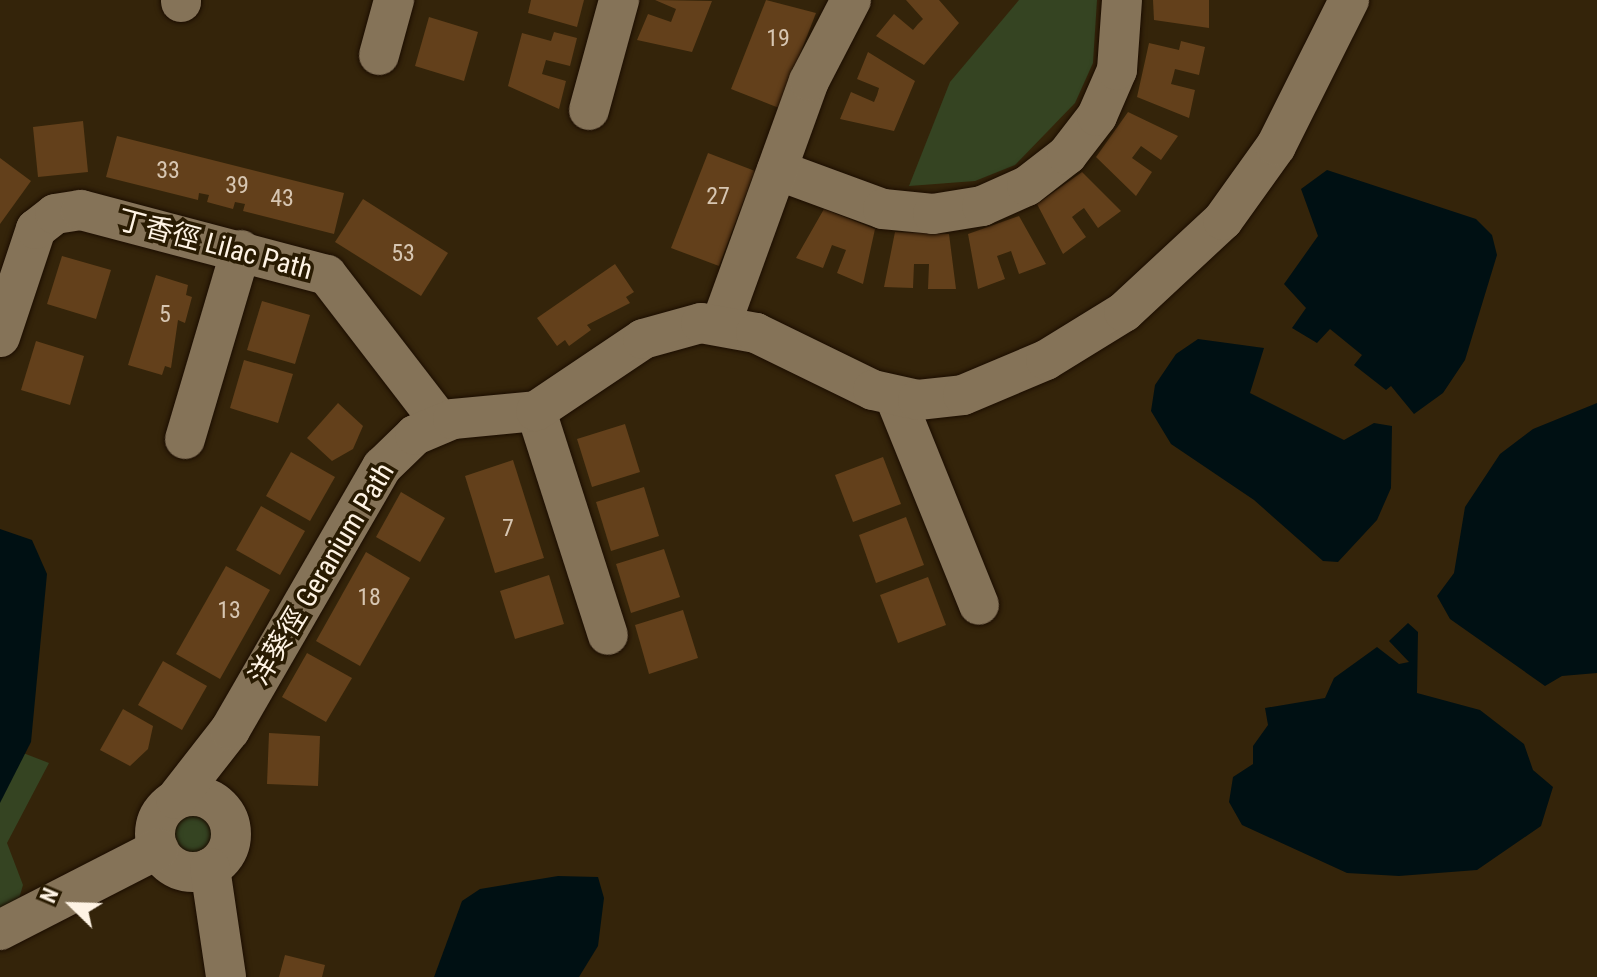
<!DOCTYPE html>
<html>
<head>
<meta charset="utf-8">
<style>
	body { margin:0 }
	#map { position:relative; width:1597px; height:977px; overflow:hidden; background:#34240a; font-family:"Roboto Condensed","Noto Sans TC",sans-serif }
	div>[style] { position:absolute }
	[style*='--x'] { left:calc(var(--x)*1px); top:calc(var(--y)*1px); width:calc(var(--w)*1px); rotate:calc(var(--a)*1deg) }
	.green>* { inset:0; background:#354422 }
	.round { border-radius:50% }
	.water>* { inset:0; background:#001013 }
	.building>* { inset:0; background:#63401b }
	.roads { filter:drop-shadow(0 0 2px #1b0d00) drop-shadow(0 0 2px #1b0d00) }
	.minor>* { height:40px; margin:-20px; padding:0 20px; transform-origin:20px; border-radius:20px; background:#857358 }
	.minor>.ring { margin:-20px; padding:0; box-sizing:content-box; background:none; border:40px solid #857358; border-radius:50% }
	span { translate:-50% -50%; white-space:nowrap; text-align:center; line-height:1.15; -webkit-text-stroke:7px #291b02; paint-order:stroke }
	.number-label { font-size:24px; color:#d7c6b2 }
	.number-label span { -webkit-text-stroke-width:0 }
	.street-label { font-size:28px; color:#fef3e4 }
	.north { position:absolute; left:32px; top:865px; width:80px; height:80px; -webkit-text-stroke:6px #291b02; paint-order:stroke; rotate:293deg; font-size:22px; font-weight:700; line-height:32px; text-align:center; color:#fef3e4 }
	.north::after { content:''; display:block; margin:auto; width:28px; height:36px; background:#fef3e4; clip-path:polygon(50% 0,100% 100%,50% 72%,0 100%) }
</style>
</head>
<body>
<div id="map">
	<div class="green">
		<i style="clip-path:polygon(1019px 0,1097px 0,1093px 63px,1075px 103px,1015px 165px,975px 181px,909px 186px,950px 82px)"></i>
		<i style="clip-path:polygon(0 744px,49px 763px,7px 843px,23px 885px,11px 926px,0 931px)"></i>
		<i class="round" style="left:172px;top:813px;width:42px;height:42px"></i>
	</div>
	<div class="water">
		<i style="clip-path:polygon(1327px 170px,1476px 219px,1492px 235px,1497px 255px,1465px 360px,1443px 393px,1414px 414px,1391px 386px,1386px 390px,1354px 365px,1362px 355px,1330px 329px,1317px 343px,1292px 328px,1306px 308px,1284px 284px,1318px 236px,1301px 189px)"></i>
		<i style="clip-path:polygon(1198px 339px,1264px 348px,1250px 393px,1344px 440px,1374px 423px,1392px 426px,1391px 488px,1377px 520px,1338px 562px,1323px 561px,1254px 500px,1171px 444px,1151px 411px,1155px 385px,1176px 354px)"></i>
		<i style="clip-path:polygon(1597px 403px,1597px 673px,1562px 676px,1545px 686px,1450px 619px,1437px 596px,1454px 573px,1465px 507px,1500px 454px,1533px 429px)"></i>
		<i style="clip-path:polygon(0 529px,32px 540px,47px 574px,31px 742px,0 803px)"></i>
		<i style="clip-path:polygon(1408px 623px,1418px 632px,1417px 693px,1480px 710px,1524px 744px,1533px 770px,1553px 787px,1541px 826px,1477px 870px,1399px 876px,1347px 873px,1242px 825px,1229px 802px,1233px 777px,1253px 764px,1253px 746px,1268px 725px,1265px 708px,1325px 698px,1334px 678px,1377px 647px,1399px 664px,1409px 662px,1389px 641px)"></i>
		<i style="clip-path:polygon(558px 876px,598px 877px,604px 898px,598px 946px,579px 977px,434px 977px,462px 901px,480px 889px)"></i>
	</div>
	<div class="building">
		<i style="clip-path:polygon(531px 0,584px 0,577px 27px,528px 13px)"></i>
		<i style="clip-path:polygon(655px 0,712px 1px,692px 52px,637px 40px,648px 14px,671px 22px,676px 9px)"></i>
		<i style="clip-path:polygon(766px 0,816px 13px,779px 108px,731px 89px)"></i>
		<i style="clip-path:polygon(906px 0,939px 0,959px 23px,924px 65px,876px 36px,894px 14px,913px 30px,918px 24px,923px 19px)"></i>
		<i style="clip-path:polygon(1153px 0,1209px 0,1209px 28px,1154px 20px)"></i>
		<i style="clip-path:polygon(429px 17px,478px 32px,464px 81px,415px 66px)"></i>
		<i style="clip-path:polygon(554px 32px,577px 38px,570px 66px,546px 60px,542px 74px,566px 81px,559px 109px,508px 86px,522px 33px,551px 41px)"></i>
		<i style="clip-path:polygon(1181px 41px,1205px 47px,1199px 75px,1175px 69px,1173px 77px,1171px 84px,1195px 90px,1189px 118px,1137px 97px,1149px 43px,1179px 50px)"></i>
		<i style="clip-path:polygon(868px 52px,915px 81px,894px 131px,840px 119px,851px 92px,874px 102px,877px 95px,879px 88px,857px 79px)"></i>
		<i style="clip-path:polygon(1128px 112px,1178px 136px,1161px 160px,1141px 146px,1132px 158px,1152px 172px,1136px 196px,1096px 157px)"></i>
		<i style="clip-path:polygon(83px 121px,88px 172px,38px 177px,33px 127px)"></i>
		<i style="clip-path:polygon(117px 136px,344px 193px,334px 234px,243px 211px,245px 204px,235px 202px,233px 209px,207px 202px,209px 195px,199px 193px,198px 200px,106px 177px)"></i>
		<i style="clip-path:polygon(708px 153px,755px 171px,719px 266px,671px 248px)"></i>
		<i style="clip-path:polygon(0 158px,31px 181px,0 224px)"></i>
		<i style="clip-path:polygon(1082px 172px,1121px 211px,1098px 228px,1084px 208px,1077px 213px,1072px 217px,1086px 237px,1063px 254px,1037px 204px)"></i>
		<i style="clip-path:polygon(363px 199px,448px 253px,421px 296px,335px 242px)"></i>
		<i style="clip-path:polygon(824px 209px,875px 229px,863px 284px,837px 273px,846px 250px,832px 245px,823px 268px,796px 258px)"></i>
		<i style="clip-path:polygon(1019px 216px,1046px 264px,1019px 274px,1011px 251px,997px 256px,1005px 279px,978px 289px,968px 234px)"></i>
		<i style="clip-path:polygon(895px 232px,949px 234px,956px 289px,928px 289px,929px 264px,914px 264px,913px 288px,884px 287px)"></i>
		<i style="clip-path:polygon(62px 256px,111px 270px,96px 319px,47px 304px)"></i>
		<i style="clip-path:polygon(615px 264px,634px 292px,626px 297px,630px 303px,587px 325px,591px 330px,569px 346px,565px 340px,557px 346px,537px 318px)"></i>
		<i style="clip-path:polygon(156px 275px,188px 285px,186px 295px,192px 297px,185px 323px,178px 320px,171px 368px,165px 366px,162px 375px,128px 365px)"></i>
		<i style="clip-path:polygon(262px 301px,310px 315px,295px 364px,247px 350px)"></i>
		<i style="clip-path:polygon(36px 341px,84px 356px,70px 405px,21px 390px)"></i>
		<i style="clip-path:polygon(244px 360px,293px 374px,278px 423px,230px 408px)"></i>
		<i style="clip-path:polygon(338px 403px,363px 426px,353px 449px,332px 461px,307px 438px)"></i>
		<i style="clip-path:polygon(625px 424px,640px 472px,592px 487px,577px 439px)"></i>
		<i style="clip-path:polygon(291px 452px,335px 477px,310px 521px,266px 496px)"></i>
		<i style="clip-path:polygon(883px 457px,901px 504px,853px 522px,835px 475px)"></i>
		<i style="clip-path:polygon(513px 460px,544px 558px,495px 573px,465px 476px)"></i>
		<i style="clip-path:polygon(644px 487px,659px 536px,611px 551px,596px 502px)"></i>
		<i style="clip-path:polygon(401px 492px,445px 518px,420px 562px,376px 537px)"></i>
		<i style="clip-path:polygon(261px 506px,305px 531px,280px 575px,236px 550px)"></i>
		<i style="clip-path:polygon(906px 517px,924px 565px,876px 583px,859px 535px)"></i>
		<i style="clip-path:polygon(664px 549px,680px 597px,631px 613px,616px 564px)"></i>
		<i style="clip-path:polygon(366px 552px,410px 578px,360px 666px,316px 641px)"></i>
		<i style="clip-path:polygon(226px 566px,270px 590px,220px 679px,176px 654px)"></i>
		<i style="clip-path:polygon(549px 575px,564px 624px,515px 639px,500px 591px)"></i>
		<i style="clip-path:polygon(928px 577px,946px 625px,898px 643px,880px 595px)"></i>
		<i style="clip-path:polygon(683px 610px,698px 658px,649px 674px,635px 625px)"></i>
		<i style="clip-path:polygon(307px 653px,352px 678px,326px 722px,282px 697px)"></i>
		<i style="clip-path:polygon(163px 661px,207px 686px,182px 730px,138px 705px)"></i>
		<i style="clip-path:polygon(123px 709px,153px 726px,148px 749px,130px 766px,100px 750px)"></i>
		<i style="clip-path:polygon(269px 733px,320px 736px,318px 786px,267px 784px)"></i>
		<i style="clip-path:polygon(285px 955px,325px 965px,322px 977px,279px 977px)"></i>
	</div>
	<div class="roads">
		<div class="minor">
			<i style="--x:181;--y:2;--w:2;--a:-90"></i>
			<i style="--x:379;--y:55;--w:57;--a:-74.7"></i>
			<i style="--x:589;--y:110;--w:114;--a:-74.7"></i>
			<i style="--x:777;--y:170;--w:113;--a:20.2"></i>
			<i style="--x:883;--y:209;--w:50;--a:5.7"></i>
			<i style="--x:933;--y:214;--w:50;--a:-9.3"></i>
			<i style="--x:982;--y:206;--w:49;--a:-24"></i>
			<i style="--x:1027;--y:186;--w:51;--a:-37.8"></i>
			<i style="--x:1067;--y:155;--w:49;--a:-52.4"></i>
			<i style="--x:1097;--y:116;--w:50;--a:-66.5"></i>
			<i style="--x:1117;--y:70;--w:70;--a:-85.9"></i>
			<i style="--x:721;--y:324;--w:258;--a:-70.1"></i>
			<i style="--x:809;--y:81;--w:91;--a:-62.6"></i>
			<i style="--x:0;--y:337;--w:114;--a:-71.6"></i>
			<i style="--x:36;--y:229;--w:24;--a:-38"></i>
			<i style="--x:55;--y:214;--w:26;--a:-9"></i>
			<i style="--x:81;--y:210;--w:254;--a:14.8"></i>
			<i style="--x:327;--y:275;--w:187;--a:52.4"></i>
			<i style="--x:895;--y:397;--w:224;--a:68"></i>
			<i style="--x:536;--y:411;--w:235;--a:72.2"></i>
			<i style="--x:185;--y:439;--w:197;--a:-73.5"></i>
			<i class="ring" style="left:155px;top:796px;width:36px;height:36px"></i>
			<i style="--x:176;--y:799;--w:88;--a:-52"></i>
			<i style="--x:230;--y:730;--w:304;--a:-60"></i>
			<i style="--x:382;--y:467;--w:46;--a:-44.1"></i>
			<i style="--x:415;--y:435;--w:41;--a:-22.8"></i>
			<i style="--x:453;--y:419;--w:83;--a:-5.5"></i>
			<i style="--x:536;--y:411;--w:129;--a:-33.9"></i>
			<i style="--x:643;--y:339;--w:60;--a:-15.4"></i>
			<i style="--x:701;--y:323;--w:56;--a:10.3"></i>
			<i style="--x:756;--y:333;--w:130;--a:26"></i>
			<i style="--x:873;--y:390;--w:46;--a:12.5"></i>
			<i style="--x:918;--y:400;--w:45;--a:-6.3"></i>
			<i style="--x:963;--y:395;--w:90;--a:-22.9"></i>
			<i style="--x:1046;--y:360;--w:92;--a:-31.6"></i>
			<i style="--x:1124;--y:312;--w:135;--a:-42.9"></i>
			<i style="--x:1223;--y:220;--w:91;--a:-54.4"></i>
			<i style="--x:1276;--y:146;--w:163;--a:-63.4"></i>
			<i style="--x:210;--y:868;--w:110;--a:81.6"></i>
			<i style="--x:0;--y:930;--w:178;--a:-27.1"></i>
		</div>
	</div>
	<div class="number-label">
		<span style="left:778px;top:39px">19</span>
		<span style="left:168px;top:171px">33</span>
		<span style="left:237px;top:186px">39</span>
		<span style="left:718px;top:197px">27</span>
		<span style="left:282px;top:199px">43</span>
		<span style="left:403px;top:254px">53</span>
		<span style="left:165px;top:315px">5</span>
		<span style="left:508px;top:529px">7</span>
		<span style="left:369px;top:598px">18</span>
		<span style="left:229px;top:611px">13</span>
	</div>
	<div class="street-label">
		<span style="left:215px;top:245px;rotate:15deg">丁香徑 Lilac Path</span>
		<span style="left:322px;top:574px;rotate:-59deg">洋葵徑 Geranium Path</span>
	</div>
	<div class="north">N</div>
</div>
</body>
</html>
